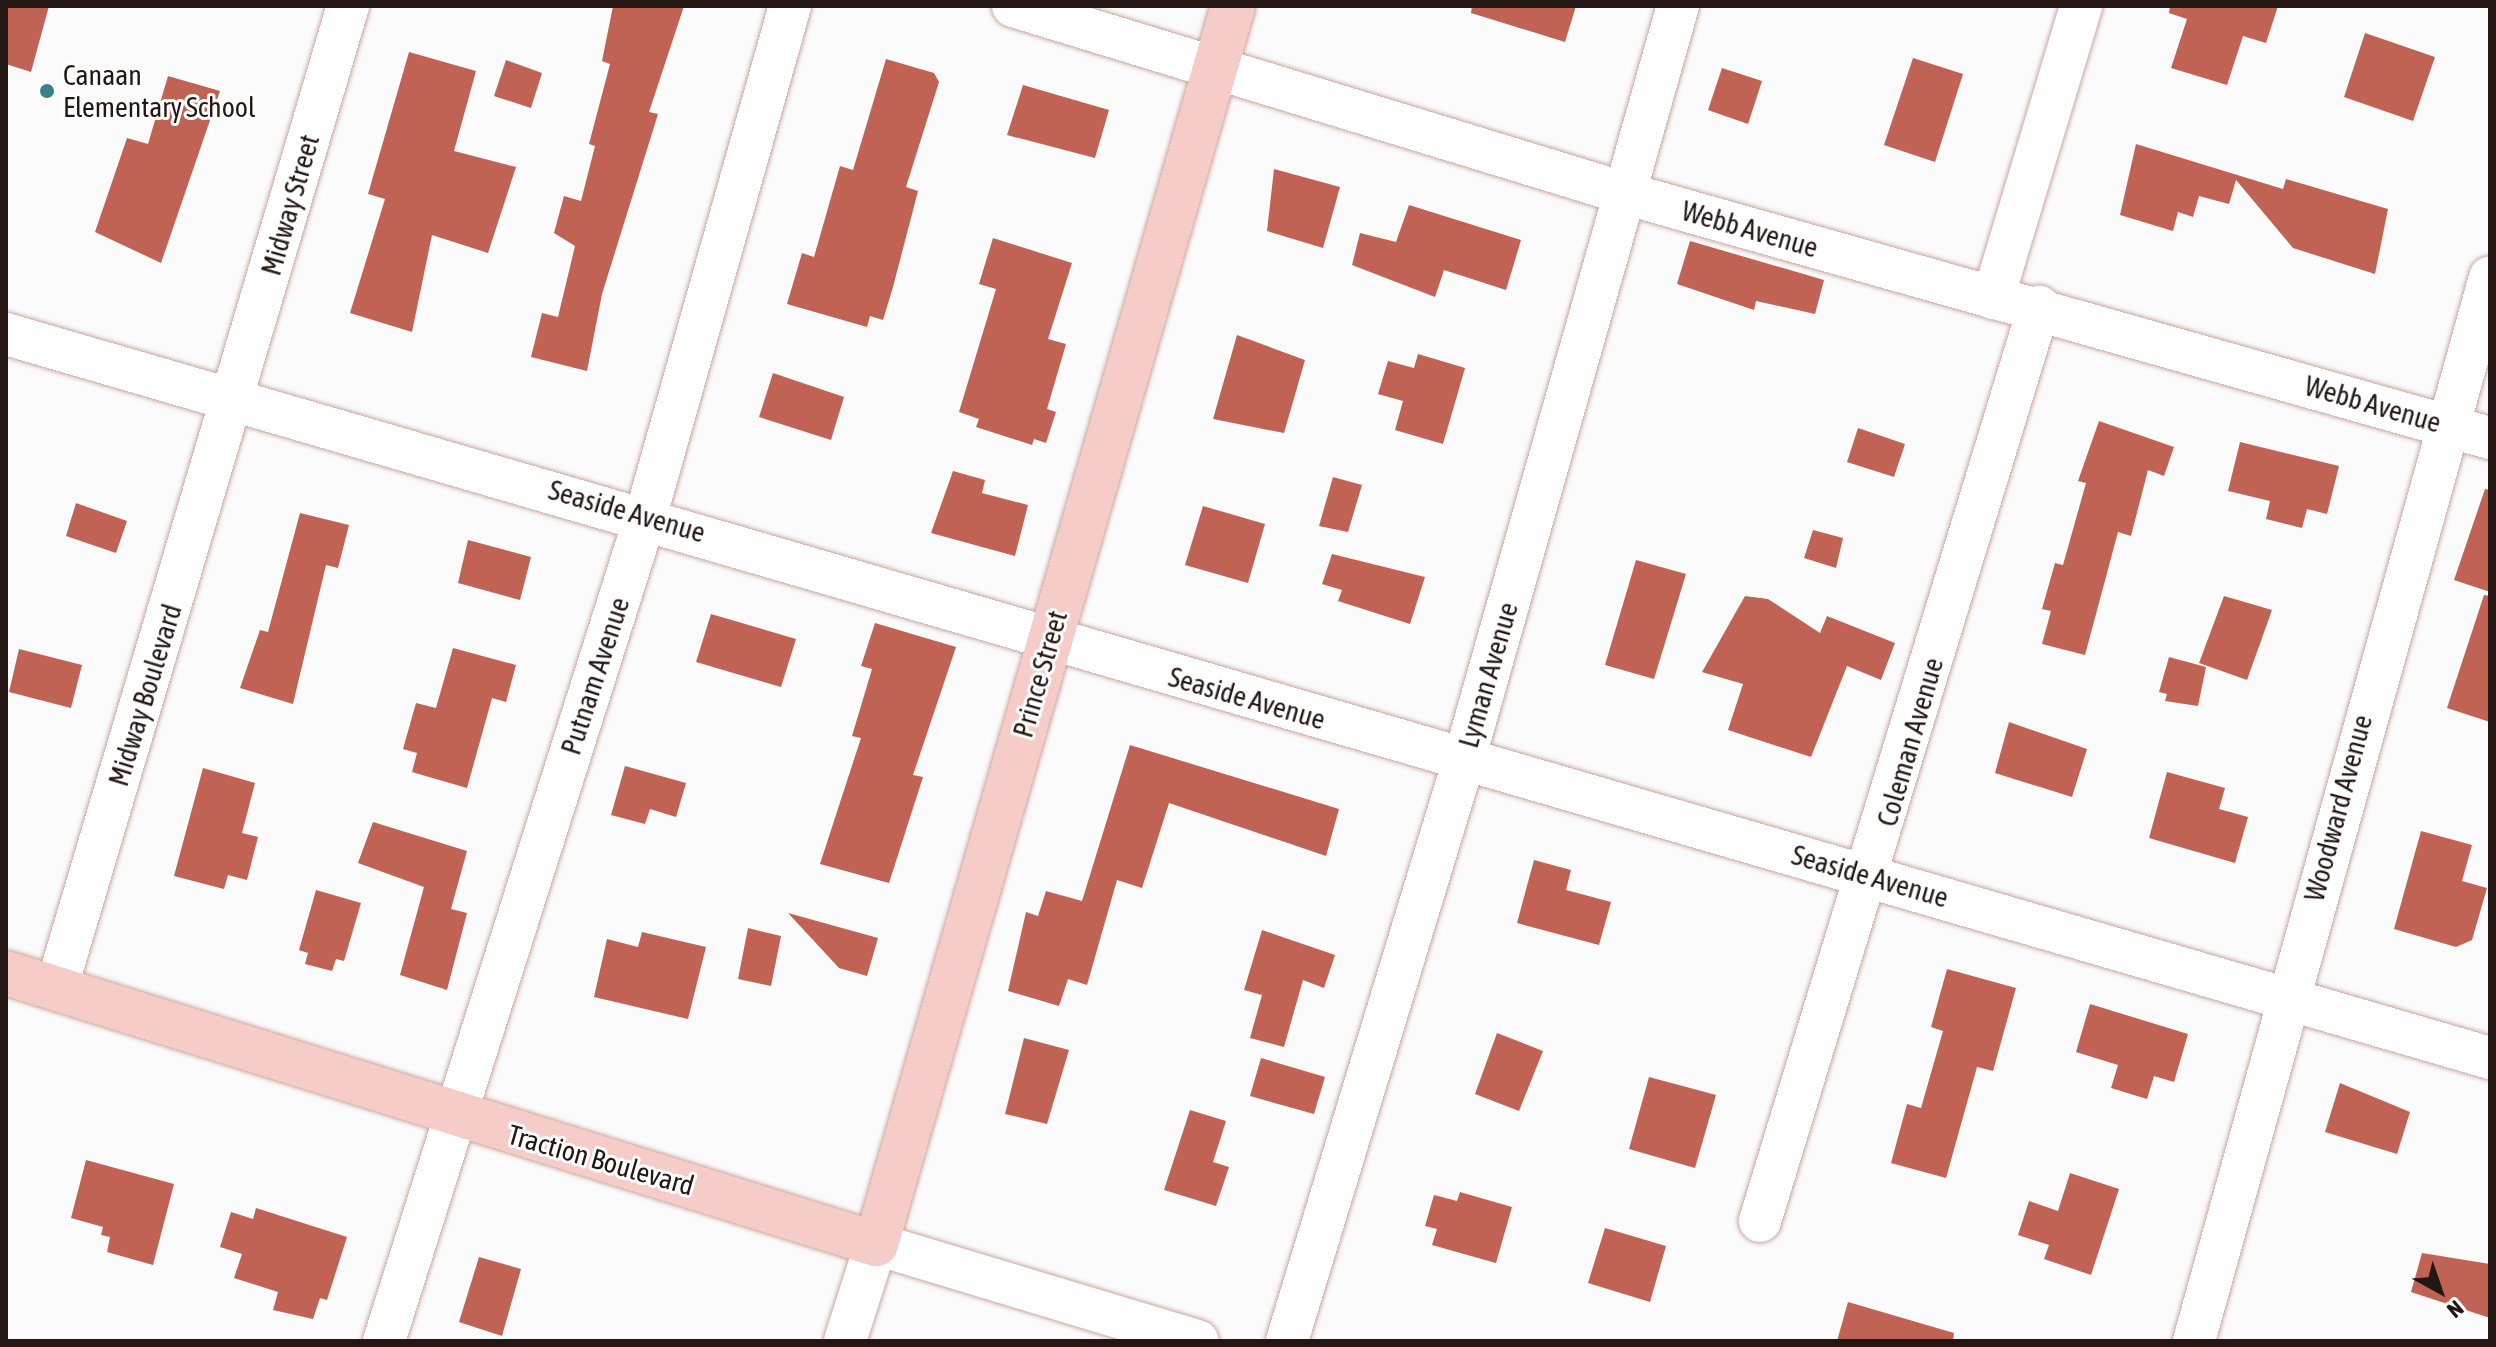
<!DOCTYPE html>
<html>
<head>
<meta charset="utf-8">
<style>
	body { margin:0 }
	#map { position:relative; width:2496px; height:1347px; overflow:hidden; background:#fbfbfb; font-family:"Asap Condensed",sans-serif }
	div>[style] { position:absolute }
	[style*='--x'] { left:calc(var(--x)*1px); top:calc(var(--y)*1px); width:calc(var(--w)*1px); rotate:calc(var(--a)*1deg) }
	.building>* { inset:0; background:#c16354 }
	.roads { filter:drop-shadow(0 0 2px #cba69f) drop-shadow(0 0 2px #cba69f) }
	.street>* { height:42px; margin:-21px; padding:0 21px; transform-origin:21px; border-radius:21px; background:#fff }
	.secondary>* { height:44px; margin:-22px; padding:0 22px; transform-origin:22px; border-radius:22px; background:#f5ccc7 }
	.dots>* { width:22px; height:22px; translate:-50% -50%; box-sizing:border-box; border:4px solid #fff; border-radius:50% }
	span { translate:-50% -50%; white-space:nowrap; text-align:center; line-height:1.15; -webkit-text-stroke:6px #fff; paint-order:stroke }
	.poi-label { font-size:28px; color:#231613 }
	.left { translate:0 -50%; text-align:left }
	.street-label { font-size:28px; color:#231613 }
	.frame { position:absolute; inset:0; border:8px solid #231613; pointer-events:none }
	.north { position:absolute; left:2400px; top:1251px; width:80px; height:80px; -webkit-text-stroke:6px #fff; paint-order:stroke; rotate:140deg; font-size:22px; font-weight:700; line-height:32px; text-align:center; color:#231613 }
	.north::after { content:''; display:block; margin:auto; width:28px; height:36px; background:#231613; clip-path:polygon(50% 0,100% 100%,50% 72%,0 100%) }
</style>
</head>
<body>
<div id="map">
	<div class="building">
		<i style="clip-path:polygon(6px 6px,49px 6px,31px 72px,6px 64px)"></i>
		<i style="clip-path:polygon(613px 6px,684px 6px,649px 112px,658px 114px,602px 294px,587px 371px,531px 357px,542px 313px,558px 317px,575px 246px,554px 233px,564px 196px,581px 201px,595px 146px,589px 144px,610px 64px,602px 61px)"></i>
		<i style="clip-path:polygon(1472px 6px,1576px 6px,1565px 42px,1471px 13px)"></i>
		<i style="clip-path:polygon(2170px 6px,2278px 6px,2266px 43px,2243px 36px,2227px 85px,2171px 68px,2187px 19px,2169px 13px)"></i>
		<i style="clip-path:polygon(2365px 33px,2435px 57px,2413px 121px,2344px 97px)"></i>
		<i style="clip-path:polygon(409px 52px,476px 71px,454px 151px,516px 167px,488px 253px,432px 235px,412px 332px,350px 313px,385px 199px,368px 194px)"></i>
		<i style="clip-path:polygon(1913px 58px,1963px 74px,1935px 162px,1884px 145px)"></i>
		<i style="clip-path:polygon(886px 59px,934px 73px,939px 82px,906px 187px,918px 191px,893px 287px,883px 320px,870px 316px,867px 327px,787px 304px,802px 253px,814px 257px,840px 166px,853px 170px)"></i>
		<i style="clip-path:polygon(506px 60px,542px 73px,531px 108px,494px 96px)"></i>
		<i style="clip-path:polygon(1722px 68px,1762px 81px,1748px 124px,1708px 110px)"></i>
		<i style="clip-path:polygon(168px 76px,220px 91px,161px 263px,95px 232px,127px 138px,148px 144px)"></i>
		<i style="clip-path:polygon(1023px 85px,1109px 110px,1095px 158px,1007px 135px)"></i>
		<i style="clip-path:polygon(2136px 144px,2283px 189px,2286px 179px,2388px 209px,2375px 274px,2293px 248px,2236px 180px,2229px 204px,2199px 196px,2193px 217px,2178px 212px,2173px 231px,2120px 215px)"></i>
		<i style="clip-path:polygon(1274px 169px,1340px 187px,1323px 248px,1267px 231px)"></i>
		<i style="clip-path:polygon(1409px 205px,1521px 240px,1506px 290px,1444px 270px,1435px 297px,1352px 265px,1360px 233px,1396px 242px)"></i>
		<i style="clip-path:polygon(993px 238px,1072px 263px,1048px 339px,1066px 344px,1047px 409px,1056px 412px,1046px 443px,1034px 439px,1032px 445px,976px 427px,979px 419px,959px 412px,996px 289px,979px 284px)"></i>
		<i style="clip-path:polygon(1690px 241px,1824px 280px,1815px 314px,1756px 301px,1754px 310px,1677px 284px)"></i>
		<i style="clip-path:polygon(1237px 335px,1305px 360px,1284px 433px,1213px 419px)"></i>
		<i style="clip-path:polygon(1418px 354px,1465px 368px,1443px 444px,1395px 430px,1403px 401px,1378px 394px,1388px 361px,1414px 368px)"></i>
		<i style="clip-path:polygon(773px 373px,844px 397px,831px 440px,759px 417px)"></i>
		<i style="clip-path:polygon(2099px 421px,2174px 447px,2164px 476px,2148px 470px,2131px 536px,2118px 532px,2085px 655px,2042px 644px,2051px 611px,2042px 609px,2055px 563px,2063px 565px,2086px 483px,2078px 481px)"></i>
		<i style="clip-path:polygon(1858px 428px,1905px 444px,1894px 477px,1847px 462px)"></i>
		<i style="clip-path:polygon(2240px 442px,2339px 466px,2327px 514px,2307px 509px,2302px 528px,2266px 519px,2270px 501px,2228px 491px)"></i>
		<i style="clip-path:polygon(953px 471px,985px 480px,982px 493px,1028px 505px,1015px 556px,931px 533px)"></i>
		<i style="clip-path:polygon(1333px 477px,1362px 485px,1348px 532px,1319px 526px)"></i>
		<i style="clip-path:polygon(2485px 489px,2490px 490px,2490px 592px,2454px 580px)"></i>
		<i style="clip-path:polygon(76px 503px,127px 521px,116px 553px,66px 536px)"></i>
		<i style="clip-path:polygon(1203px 506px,1265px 524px,1248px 583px,1185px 565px)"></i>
		<i style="clip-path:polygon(300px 513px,349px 525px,338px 568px,326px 565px,293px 704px,240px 688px,260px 630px,268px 632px)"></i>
		<i style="clip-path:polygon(1813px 530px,1843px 538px,1836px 568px,1804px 558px)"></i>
		<i style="clip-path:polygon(468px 540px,531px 557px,520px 600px,458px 583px)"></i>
		<i style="clip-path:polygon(1332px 554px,1425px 577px,1410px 624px,1338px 601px,1342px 590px,1322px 584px)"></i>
		<i style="clip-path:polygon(1636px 560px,1686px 574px,1654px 679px,1605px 665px)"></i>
		<i style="clip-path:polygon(2484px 595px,2490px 596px,2490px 722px,2447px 708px)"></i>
		<i style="clip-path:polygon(1745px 596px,1768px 599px,1820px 633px,1827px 616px,1895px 643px,1881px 680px,1847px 666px,1811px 757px,1728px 730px,1743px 684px,1702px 672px)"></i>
		<i style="clip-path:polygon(2224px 596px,2272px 610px,2247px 680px,2199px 663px)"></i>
		<i style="clip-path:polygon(711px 614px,796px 639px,781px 687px,696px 662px)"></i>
		<i style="clip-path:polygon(875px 623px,956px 647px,913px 775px,923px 777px,889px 883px,820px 864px,861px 738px,852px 736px,872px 669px,861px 666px)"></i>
		<i style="clip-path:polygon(453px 648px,516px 665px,506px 702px,492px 698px,467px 788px,412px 772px,417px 753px,403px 749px,416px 703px,436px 708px)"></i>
		<i style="clip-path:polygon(19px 649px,82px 665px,71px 708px,9px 692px)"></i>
		<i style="clip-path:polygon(2169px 657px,2206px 667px,2198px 706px,2165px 701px,2167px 694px,2159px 692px)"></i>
		<i style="clip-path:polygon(2009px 722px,2087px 749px,2072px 797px,1995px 773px)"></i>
		<i style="clip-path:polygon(1130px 745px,1339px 809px,1326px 856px,1169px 803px,1142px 888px,1117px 880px,1087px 985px,1068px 979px,1059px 1006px,1008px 991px,1026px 912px,1038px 916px,1046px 891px,1082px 901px)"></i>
		<i style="clip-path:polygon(625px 766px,686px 783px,676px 817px,650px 809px,645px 824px,611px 815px)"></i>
		<i style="clip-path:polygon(203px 768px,255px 783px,242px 833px,258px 837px,247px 880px,228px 875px,224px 889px,174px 876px)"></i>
		<i style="clip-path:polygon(2167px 772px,2225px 788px,2219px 809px,2248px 817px,2235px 863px,2149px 838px)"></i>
		<i style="clip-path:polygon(373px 822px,467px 851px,451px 909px,467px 913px,447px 990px,400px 975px,424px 887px,358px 863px)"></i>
		<i style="clip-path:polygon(2421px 831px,2472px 845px,2462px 881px,2487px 888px,2472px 940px,2456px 947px,2394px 929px)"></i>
		<i style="clip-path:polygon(1534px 860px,1571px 870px,1566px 890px,1611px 902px,1599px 945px,1517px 923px)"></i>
		<i style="clip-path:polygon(316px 890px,361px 903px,344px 961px,336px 959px,332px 971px,305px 964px,308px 953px,299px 950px)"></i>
		<i style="clip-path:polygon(788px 913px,878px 938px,867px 976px,839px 968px)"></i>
		<i style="clip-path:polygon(748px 928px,781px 936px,771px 986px,738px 979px)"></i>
		<i style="clip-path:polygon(1262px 930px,1335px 955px,1324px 988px,1303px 980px,1284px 1047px,1250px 1038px,1262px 995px,1244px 990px)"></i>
		<i style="clip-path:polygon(642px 932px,706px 947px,688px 1019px,594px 997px,607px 939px,638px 947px)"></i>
		<i style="clip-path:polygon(1947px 969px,2016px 988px,1993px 1071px,1977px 1067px,1946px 1178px,1891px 1163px,1907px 1104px,1921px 1108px,1943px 1031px,1931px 1027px)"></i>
		<i style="clip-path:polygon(2090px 1004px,2188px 1034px,2174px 1082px,2154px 1076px,2147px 1099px,2111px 1088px,2118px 1065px,2076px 1052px)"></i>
		<i style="clip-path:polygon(1497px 1033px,1543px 1051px,1519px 1111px,1475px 1094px)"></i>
		<i style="clip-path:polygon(1024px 1038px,1069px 1050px,1047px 1124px,1005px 1114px)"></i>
		<i style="clip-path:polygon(1261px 1058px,1325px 1077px,1314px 1114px,1250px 1096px)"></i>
		<i style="clip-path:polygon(1649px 1077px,1716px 1095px,1695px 1168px,1629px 1149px)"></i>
		<i style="clip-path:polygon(2340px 1083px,2410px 1112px,2397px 1154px,2325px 1132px)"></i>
		<i style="clip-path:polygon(1190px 1110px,1226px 1121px,1213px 1162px,1229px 1167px,1216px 1206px,1164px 1190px)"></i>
		<i style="clip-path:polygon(86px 1160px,174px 1184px,153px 1265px,107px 1252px,110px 1237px,101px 1235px,103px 1227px,71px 1218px)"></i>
		<i style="clip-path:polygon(2070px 1173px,2119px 1189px,2091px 1275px,2044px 1259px,2049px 1245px,2018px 1235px,2029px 1201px,2058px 1211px)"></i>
		<i style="clip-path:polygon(1460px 1192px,1512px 1207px,1496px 1263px,1432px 1245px,1437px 1229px,1425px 1226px,1434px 1195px,1457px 1201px)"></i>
		<i style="clip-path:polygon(256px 1208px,347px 1237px,327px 1300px,320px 1298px,313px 1319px,273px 1310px,278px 1292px,234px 1278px,242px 1254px,220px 1247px,231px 1212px,253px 1219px)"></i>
		<i style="clip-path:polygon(1605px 1228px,1666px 1246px,1650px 1302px,1588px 1283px)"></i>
		<i style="clip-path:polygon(2422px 1253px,2490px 1264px,2490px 1318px,2411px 1292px)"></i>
		<i style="clip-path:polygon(479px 1257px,521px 1269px,502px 1336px,459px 1322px)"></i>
		<i style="clip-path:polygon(1848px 1302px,1954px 1333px,1953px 1341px,1837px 1341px)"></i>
	</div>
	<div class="roads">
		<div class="street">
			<i style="--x:1013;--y:6;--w:639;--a:17.02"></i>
			<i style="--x:1624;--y:193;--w:900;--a:15.8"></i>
			<i style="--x:1993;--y:298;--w:305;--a:-73.2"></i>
			<i style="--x:6;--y:334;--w:2587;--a:16.25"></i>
			<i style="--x:57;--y:986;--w:1022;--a:-73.46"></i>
			<i style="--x:1760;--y:1221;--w:956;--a:-73.03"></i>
			<i style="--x:384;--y:1341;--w:867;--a:-72.4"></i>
			<i style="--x:646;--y:515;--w:529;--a:-74.2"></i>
			<i style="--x:845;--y:1341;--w:102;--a:-72.3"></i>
			<i style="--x:876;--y:1244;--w:336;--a:16.8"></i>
			<i style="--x:1287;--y:1341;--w:607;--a:-73.06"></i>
			<i style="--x:1464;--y:760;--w:784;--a:-74.16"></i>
			<i style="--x:2194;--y:1341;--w:1104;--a:-74.45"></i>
		</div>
		<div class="secondary">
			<i style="--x:6;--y:973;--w:911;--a:17.3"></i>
			<i style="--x:876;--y:1244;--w:1288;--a:-73.91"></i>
		</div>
	</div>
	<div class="dots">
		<i style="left:47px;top:91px;background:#3a808c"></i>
	</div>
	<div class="poi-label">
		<span class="left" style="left:63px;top:91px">Canaan<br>Elementary School</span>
	</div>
	<div class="street-label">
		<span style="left:290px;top:205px;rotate:-74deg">Midway Street</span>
		<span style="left:1750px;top:229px;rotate:16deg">Webb Avenue</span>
		<span style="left:2373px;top:404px;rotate:16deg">Webb Avenue</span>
		<span style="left:627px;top:511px;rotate:16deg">Seaside Avenue</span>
		<span style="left:1040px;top:674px;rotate:-74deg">Prince Street</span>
		<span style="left:1488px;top:675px;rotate:-74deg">Lyman Avenue</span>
		<span style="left:595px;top:676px;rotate:-72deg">Putnam Avenue</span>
		<span style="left:145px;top:695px;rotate:-73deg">Midway Boulevard</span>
		<span style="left:1247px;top:698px;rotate:16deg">Seaside Avenue</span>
		<span style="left:1910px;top:742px;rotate:-74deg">Coleman Avenue</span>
		<span style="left:2338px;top:808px;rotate:-75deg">Woodward Avenue</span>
		<span style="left:1870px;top:876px;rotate:16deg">Seaside Avenue</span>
		<span style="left:601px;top:1160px;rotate:16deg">Traction Boulevard</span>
	</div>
	<div class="frame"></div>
	<div class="north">N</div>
</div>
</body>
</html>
